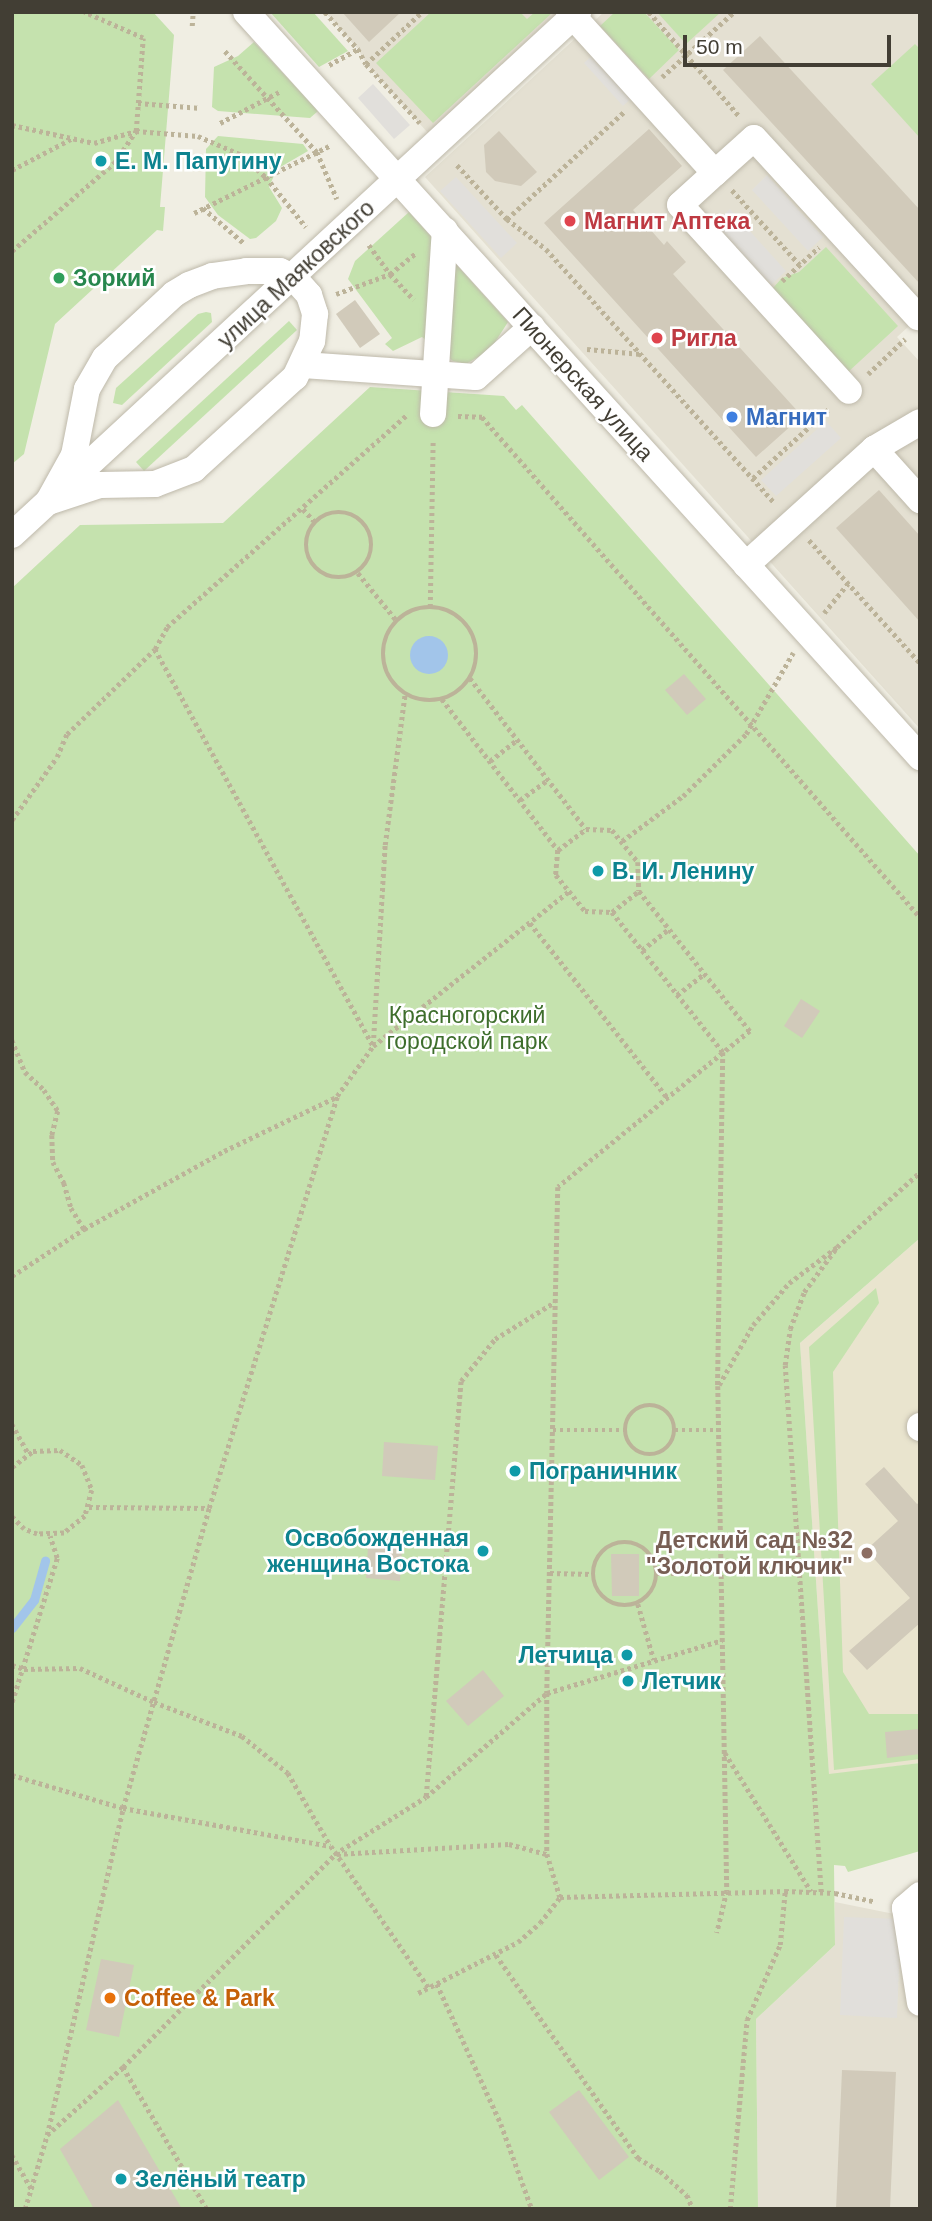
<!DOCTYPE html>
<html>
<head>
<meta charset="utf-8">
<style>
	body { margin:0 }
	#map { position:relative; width:932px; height:2221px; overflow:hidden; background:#f0eee3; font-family:Arial,sans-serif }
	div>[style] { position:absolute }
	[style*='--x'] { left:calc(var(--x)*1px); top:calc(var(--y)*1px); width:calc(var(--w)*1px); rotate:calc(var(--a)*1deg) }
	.residential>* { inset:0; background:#e4e0d2 }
	.education>* { inset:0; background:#e9e4ce }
	.green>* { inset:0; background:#c5e2ae }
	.parking>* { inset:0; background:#e1dfdb }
	.water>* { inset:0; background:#a2c5ea }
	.round { border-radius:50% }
	.stream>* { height:9px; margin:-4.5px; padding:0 4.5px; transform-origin:4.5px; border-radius:4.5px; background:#a2c5ea }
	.building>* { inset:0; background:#d1caba }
	.path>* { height:4.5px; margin-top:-2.25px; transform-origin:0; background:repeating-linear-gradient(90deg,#bcb399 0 3.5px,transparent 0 7px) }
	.path>.ring { margin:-2.25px; padding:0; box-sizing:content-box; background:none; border:4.5px solid #bcb399; border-radius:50% }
	.roads { filter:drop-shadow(0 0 2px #beb9aa) drop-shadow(0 0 2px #beb9aa) }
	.minor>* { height:26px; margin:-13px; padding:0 13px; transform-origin:13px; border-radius:13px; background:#fff }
	.dots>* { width:19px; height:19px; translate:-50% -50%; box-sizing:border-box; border:4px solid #fff; border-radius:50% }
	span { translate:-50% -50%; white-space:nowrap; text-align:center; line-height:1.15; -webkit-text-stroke:5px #fff; paint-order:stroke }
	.culture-label { font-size:23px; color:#0d838f; font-weight:700 }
	.left { translate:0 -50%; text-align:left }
	.right { translate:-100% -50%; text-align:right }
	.health-label { font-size:23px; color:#be3a42; font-weight:700 }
	.street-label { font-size:23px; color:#423e34 }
	.leisure-label { font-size:23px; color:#27864d; font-weight:700 }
	.shop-label { font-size:23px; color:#366cbe; font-weight:700 }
	.park-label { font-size:23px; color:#3e6e2c }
	.education-label { font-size:23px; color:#785e54; font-weight:700 }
	.food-label { font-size:23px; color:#c56008; font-weight:700 }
	.frame { position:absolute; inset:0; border:14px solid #423e34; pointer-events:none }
	.scale { position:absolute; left:683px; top:35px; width:208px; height:32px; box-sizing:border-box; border:4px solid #423e34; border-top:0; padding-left:9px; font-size:21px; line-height:24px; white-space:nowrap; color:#423e34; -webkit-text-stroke:5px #fff; paint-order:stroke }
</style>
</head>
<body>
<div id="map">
	<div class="residential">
		<i style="clip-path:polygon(325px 12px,558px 12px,428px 133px,366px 64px,358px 49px)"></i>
		<i style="clip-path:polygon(604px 12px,920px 12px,920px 316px,897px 337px,920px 362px,920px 729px,425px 177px)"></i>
		<i style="clip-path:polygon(835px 1902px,899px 1915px,920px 1906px,920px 2209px,758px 2209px,756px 2019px,835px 1945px)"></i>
	</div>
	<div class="education">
		<i style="clip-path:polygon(920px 1238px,920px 1763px,829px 1775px,800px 1343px)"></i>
	</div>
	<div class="green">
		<i style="clip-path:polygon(12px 12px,153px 12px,174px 35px,160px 207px,165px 207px,163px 231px,157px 230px,55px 324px,24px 454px,12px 464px)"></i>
		<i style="clip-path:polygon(270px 12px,313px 12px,348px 51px,319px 67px)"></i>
		<i style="clip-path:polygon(431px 12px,520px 12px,527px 19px,535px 12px,552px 13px,433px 123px,376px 63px)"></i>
		<i style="clip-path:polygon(615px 12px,644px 12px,679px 50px,649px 79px,600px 26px)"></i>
		<i style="clip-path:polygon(657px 12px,721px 12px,686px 44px)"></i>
		<i style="clip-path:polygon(254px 42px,318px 111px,310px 118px,218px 111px,212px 107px,214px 67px,238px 56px)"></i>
		<i style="clip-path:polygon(915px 44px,920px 49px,920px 138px,871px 84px)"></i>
		<i style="clip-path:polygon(218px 136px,303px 144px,308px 151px,277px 169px,269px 187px,282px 208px,276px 221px,256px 238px,250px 239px,218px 215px,205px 197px,206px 149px)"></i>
		<i style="clip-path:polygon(409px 212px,508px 322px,490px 350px,466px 364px,453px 361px,422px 337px,393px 351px,385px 344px,392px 338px,348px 279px,355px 261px)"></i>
		<i style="clip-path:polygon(826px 247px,898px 326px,847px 373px,761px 301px,782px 278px,799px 272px)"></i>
		<i style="clip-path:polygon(206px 312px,211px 313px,212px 322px,122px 405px,113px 403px,116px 388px,198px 314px)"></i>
		<i style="clip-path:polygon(289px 321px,297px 330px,144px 471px,136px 462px)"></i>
		<i style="clip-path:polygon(370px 387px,504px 396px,516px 410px,522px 405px,920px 856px,920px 1238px,800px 1343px,829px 1774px,920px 1763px,920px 1851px,848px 1872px,845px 1866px,834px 1865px,835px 1945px,756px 2019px,758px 2209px,12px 2209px,12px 588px,80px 525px,223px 523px)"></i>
		<i style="clip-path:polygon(876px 1288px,879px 1303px,833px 1372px,843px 1672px,869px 1714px,920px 1714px,920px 1759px,834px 1770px,809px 1347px)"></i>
	</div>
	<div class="parking">
		<i style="clip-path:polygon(598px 50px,637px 93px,623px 106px,584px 63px)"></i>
		<i style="clip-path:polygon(373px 84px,410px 125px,394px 139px,358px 98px)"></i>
		<i style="clip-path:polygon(767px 175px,823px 237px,808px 251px,752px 190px)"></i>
		<i style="clip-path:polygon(456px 177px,517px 243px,501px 258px,440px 191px)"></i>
		<i style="clip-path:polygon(730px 209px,786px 271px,771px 285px,715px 224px)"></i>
		<i style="clip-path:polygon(826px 421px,841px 438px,776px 496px,761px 480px)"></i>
		<i style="clip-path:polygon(844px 1917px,901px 1919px,897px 2018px,840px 2015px)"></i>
	</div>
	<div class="water">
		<i class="round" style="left:410px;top:636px;width:38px;height:38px"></i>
	</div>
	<div class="stream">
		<i style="--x:12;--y:1628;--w:36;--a:-52"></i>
		<i style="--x:34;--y:1600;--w:41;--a:-74.2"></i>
	</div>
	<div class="building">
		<i style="clip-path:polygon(342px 12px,401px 12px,369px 42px)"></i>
		<i style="clip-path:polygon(760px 36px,920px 210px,920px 284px,723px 70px)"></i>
		<i style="clip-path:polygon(649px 129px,682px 166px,633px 210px,664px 245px,667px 241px,686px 262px,673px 274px,802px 416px,756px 457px,544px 223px)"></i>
		<i style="clip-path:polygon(499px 131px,537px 172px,521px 186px,495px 181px,486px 172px,484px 145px)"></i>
		<i style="clip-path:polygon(355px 300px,380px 334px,360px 348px,336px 314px)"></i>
		<i style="clip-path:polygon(879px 490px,920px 536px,920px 622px,836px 528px)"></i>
		<i style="clip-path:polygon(684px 674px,706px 699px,687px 715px,665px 690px)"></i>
		<i style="clip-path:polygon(801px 999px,820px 1011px,802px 1038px,784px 1026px)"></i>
		<i style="clip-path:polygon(384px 1442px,438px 1446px,435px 1480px,382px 1476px)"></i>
		<i style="clip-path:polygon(884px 1467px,917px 1504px,920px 1502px,920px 1623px,867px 1670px,849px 1651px,910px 1598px,866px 1550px,898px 1521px,865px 1484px)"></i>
		<i style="clip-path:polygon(369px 1531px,403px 1534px,400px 1581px,366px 1578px)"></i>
		<i style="clip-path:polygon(611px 1554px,639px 1554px,639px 1596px,612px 1596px)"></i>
		<i style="clip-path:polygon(483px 1670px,504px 1696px,468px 1726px,446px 1701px)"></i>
		<i style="clip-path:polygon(920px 1729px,920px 1754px,887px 1758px,885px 1732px)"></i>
		<i style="clip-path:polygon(101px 1959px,134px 1965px,119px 2037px,86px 2030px)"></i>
		<i style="clip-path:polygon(842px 2070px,896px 2072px,890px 2209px,836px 2209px)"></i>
		<i style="clip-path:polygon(579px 2090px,629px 2157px,599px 2180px,549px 2112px)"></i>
		<i style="clip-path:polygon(118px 2100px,182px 2209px,94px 2209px,60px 2149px)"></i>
	</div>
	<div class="path">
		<i style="--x:325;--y:12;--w:50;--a:48.3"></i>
		<i style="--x:358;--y:49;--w:17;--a:62"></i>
		<i style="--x:366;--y:64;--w:80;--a:47.5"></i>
		<i style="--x:649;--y:12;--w:139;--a:49.1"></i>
		<i style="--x:192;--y:26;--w:14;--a:-86"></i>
		<i style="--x:225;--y:51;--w:137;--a:47.7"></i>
		<i style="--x:317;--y:152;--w:51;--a:66.9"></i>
		<i style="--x:366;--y:64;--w:76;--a:-42.9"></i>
		<i style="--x:329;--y:65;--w:33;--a:-29"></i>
		<i style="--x:662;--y:77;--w:97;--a:-42.1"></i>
		<i style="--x:138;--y:103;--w:63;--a:4.5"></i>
		<i style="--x:220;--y:123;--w:69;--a:-27.7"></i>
		<i style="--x:12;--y:125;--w:84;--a:12.4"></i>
		<i style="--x:94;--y:143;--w:44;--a:-15.9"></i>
		<i style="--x:136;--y:131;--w:93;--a:-85.7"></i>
		<i style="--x:143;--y:38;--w:64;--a:-156.2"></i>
		<i style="--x:457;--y:165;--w:74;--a:47.2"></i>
		<i style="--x:507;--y:219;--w:49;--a:37.6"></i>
		<i style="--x:546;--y:249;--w:342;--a:48"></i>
		<i style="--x:12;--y:170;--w:69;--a:-27.7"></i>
		<i style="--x:732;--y:190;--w:101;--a:47.8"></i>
		<i style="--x:203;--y:208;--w:55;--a:40.6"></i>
		<i style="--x:194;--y:213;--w:153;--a:-26.4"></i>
		<i style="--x:507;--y:219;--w:160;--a:-42.5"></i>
		<i style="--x:369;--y:245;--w:36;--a:54"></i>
		<i style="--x:390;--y:274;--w:33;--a:-39"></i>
		<i style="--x:12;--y:251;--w:136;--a:-40.8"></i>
		<i style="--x:115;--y:162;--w:37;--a:-56"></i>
		<i style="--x:136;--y:131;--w:62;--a:4.6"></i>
		<i style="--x:198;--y:136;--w:48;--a:23.4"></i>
		<i style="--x:242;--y:155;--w:33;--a:43"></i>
		<i style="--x:266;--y:177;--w:64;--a:51.3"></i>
		<i style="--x:782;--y:281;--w:50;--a:-42.6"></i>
		<i style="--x:336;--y:294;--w:58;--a:-20.3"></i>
		<i style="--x:390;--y:274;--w:35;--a:47"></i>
		<i style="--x:587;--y:349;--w:54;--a:5.3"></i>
		<i style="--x:868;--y:374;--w:51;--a:-43.4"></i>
		<i style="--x:458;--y:416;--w:24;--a:2"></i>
		<i style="--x:482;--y:417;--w:665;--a:48.78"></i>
		<i style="--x:753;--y:478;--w:104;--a:-42.3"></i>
		<i style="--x:303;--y:509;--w:18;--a:47"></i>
		<i class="ring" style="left:306px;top:512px;width:61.5px;height:61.5px"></i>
		<i style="--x:809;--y:540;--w:166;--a:47.9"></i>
		<i style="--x:358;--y:573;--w:62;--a:50.9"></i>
		<i style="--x:430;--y:607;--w:167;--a:-89"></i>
		<i class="ring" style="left:383px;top:607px;width:89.5px;height:89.5px"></i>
		<i style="--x:824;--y:613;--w:38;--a:-51"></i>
		<i style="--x:155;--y:649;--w:453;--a:61.2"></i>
		<i style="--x:470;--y:678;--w:190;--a:52.5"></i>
		<i style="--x:442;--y:699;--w:190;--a:52.5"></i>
		<i style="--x:558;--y:850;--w:25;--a:95"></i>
		<i style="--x:556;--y:875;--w:21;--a:51"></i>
		<i style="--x:569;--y:891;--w:26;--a:51"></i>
		<i style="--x:585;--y:911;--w:27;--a:2"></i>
		<i style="--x:612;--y:912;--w:179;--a:51.6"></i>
		<i style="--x:723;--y:1052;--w:334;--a:90.9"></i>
		<i style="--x:718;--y:1386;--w:505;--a:88.98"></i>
		<i style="--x:727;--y:1891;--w:43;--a:103.4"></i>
		<i style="--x:490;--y:761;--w:34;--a:-38"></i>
		<i style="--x:520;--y:800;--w:34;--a:-36"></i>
		<i style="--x:12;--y:820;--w:77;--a:-54.5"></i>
		<i style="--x:57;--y:757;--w:25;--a:-67"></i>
		<i style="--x:67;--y:734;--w:122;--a:-44"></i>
		<i style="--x:155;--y:649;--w:25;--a:-61"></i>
		<i style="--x:167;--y:627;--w:322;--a:-41.5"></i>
		<i style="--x:622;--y:841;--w:76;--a:-36.4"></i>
		<i style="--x:683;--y:796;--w:88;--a:-44.5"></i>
		<i style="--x:746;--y:734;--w:94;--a:-59.9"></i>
		<i style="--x:558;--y:850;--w:35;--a:-37"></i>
		<i style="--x:586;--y:829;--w:26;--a:2"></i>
		<i style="--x:612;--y:830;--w:41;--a:50.9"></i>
		<i style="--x:638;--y:862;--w:29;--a:88"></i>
		<i style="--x:639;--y:891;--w:179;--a:51.6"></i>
		<i style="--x:750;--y:1031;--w:247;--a:140.9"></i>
		<i style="--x:558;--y:1187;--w:506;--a:91.25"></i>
		<i style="--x:547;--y:1693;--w:161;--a:90"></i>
		<i style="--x:547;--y:1854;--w:45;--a:73.2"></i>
		<i style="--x:560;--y:1897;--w:225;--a:-1.5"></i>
		<i style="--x:785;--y:1891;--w:50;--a:2.3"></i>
		<i style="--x:835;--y:1893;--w:39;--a:12"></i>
		<i style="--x:612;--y:912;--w:34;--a:-38"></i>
		<i style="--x:530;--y:923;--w:221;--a:51.8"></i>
		<i style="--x:642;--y:950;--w:34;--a:-38"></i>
		<i style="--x:677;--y:995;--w:34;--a:-38"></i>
		<i style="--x:12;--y:1040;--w:35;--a:68"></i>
		<i style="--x:25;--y:1072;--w:26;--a:43"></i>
		<i style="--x:44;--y:1090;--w:25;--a:56"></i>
		<i style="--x:58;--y:1111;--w:25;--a:104"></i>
		<i style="--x:52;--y:1135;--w:27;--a:88"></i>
		<i style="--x:53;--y:1162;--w:24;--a:62"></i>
		<i style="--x:64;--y:1183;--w:26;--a:74"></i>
		<i style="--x:71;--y:1208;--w:25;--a:58"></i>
		<i style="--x:373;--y:1045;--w:200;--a:-86.6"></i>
		<i style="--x:385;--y:845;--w:152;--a:-82.5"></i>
		<i style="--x:12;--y:1276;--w:86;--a:-33.1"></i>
		<i style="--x:84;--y:1229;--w:160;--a:-29.1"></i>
		<i style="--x:224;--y:1151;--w:124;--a:-25.7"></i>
		<i style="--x:719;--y:1385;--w:69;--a:-60.5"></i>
		<i style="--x:753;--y:1325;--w:55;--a:-49.4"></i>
		<i style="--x:789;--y:1283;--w:60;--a:-36.9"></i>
		<i style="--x:837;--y:1247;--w:112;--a:-42.1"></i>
		<i class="ring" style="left:625px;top:1405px;width:45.5px;height:45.5px"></i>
		<i style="--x:12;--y:1424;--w:33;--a:61"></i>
		<i style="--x:553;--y:1430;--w:72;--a:0"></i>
		<i style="--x:675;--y:1430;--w:44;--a:0"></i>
		<i style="--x:12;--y:1467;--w:26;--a:-37"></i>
		<i style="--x:33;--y:1451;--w:27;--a:-2"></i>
		<i style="--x:60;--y:1450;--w:27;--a:34"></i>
		<i style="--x:82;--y:1465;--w:27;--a:68"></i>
		<i style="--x:92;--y:1490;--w:27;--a:105"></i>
		<i style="--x:85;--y:1516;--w:27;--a:141"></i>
		<i style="--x:64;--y:1533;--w:27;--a:178"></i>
		<i style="--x:37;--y:1534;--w:14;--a:-159"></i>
		<i style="--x:24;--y:1529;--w:17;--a:-135"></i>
		<i style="--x:89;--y:1507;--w:120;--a:0.5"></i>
		<i class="ring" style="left:593px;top:1542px;width:59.5px;height:59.5px"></i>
		<i style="--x:550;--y:1573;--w:43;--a:1.3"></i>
		<i style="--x:657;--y:1574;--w:64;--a:0"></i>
		<i style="--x:638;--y:1604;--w:58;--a:74.1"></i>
		<i style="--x:12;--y:1665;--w:13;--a:18"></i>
		<i style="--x:24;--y:1669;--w:56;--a:-1"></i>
		<i style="--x:80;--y:1668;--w:81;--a:24.7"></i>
		<i style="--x:154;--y:1702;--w:94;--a:21.1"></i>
		<i style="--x:242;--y:1736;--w:59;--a:38.8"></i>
		<i style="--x:288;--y:1773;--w:83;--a:59.7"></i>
		<i style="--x:12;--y:1702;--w:151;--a:-72.6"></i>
		<i style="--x:57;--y:1558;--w:23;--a:-108"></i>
		<i style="--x:725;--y:1753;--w:163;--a:58.1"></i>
		<i style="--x:12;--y:1775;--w:116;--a:16.6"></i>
		<i style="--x:123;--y:1808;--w:211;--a:10.4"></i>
		<i style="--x:331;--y:1846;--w:173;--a:55.4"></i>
		<i style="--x:426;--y:1796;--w:416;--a:-85.2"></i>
		<i style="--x:461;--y:1381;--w:54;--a:-51"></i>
		<i style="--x:495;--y:1339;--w:70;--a:-31.7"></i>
		<i style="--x:337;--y:1854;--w:172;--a:-3.3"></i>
		<i style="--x:509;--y:1844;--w:39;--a:15"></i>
		<i style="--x:821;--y:1892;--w:528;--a:-93.91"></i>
		<i style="--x:785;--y:1365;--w:36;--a:-82"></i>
		<i style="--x:790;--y:1329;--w:40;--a:-69"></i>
		<i style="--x:804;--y:1292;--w:56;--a:-53.7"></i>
		<i style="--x:496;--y:1955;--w:248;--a:55"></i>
		<i style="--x:638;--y:2158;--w:26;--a:31"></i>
		<i style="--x:660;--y:2171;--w:36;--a:42"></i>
		<i style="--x:687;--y:2195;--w:15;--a:67"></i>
		<i style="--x:437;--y:1984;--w:154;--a:65.4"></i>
		<i style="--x:501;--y:2124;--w:90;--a:70"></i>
		<i style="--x:418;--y:1993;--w:112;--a:-27"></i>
		<i style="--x:518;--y:1942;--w:29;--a:-41"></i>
		<i style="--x:540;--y:1923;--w:33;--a:-52"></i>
		<i style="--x:123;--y:2067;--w:165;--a:59.4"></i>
		<i style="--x:47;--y:2135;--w:102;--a:-41.8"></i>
		<i style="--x:123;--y:2067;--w:301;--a:-45.1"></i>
		<i style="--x:335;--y:1854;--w:107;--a:-32.1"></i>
		<i style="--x:426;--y:1797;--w:160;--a:-40.7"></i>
		<i style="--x:547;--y:1693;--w:183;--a:-16.8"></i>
		<i style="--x:12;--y:2155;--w:39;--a:60"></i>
		<i style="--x:25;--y:2209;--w:77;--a:-73.4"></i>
		<i style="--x:47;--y:2135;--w:336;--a:-76.9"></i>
		<i style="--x:123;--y:1808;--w:312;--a:-74"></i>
		<i style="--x:209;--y:1508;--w:431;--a:-72.7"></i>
		<i style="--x:337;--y:1096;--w:62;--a:-54.2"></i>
		<i style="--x:373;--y:1046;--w:250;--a:-38.3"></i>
		<i style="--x:730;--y:2209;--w:190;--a:-84.9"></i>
		<i style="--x:747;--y:2020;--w:82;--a:-66.3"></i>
		<i style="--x:780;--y:1945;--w:54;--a:-84.7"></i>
	</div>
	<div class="roads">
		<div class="minor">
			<i style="--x:246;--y:12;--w:1005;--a:47.86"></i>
			<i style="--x:569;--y:12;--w:217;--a:47.8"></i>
			<i style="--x:715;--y:173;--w:47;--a:137.6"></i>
			<i style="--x:680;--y:205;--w:251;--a:47.7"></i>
			<i style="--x:715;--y:173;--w:52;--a:-41.9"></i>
			<i style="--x:754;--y:138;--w:243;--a:47.5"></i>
			<i style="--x:246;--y:271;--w:34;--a:0"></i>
			<i style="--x:280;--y:271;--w:14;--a:25"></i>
			<i style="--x:293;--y:277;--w:24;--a:48"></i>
			<i style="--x:309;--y:295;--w:20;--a:72"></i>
			<i style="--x:315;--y:314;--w:27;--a:96"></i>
			<i style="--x:312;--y:341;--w:40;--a:115"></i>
			<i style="--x:295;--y:377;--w:137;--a:137.7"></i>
			<i style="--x:194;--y:469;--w:42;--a:159"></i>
			<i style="--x:155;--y:484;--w:55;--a:179"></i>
			<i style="--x:100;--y:485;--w:55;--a:161.9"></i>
			<i style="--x:48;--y:502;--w:54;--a:-61"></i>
			<i style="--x:74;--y:455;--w:67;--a:-78.9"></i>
			<i style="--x:87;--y:389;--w:36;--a:-60"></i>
			<i style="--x:105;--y:358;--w:94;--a:-42.8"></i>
			<i style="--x:174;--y:294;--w:17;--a:-31"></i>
			<i style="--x:189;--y:285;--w:25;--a:-21"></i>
			<i style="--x:212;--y:276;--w:34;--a:-8"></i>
			<i style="--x:303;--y:365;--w:173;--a:4"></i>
			<i style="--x:476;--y:377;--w:75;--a:-41.8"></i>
			<i style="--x:433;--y:414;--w:184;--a:-86.3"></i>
			<i style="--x:874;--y:449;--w:69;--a:48"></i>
			<i style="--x:12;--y:535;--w:771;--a:-42.74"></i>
			<i style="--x:746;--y:565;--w:173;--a:-42.2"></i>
			<i style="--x:874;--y:449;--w:53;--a:-30.4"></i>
			<i style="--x:920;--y:1426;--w:2;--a:90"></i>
			<i style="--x:920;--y:1895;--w:20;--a:139"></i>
			<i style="--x:905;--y:1908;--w:96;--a:81"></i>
		</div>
	</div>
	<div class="dots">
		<i style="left:101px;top:161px;background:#0f9aa8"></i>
		<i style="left:570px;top:221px;background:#e0444e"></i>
		<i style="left:59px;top:278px;background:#2e9e5b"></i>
		<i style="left:657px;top:338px;background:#e0444e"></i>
		<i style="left:732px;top:417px;background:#3f7fe0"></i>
		<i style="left:598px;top:871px;background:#0f9aa8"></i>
		<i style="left:515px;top:1471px;background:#0f9aa8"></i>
		<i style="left:483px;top:1551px;background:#0f9aa8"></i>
		<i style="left:867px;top:1553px;background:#8d6e63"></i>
		<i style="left:627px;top:1655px;background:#0f9aa8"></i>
		<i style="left:628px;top:1681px;background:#0f9aa8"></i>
		<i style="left:110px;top:1998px;background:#e8710a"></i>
		<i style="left:121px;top:2179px;background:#0f9aa8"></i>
	</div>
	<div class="culture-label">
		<span class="left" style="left:115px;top:161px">Е. М. Папугину</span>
		<span class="left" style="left:612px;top:871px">В. И. Ленину</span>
		<span class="left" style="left:529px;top:1471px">Пограничник</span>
		<span class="right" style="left:469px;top:1551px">Освобожденная<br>женщина Востока</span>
		<span class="right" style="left:613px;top:1655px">Летчица</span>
		<span class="left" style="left:642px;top:1681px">Летчик</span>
		<span class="left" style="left:135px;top:2179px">Зелёный театр</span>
	</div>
	<div class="health-label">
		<span class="left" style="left:584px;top:221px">Магнит Аптека</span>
		<span class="left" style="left:671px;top:338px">Ригла</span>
	</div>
	<div class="street-label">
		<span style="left:296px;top:274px;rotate:-43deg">улица Маяковского</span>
		<span style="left:583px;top:384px;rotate:48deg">Пионерская улица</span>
	</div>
	<div class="leisure-label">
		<span class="left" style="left:73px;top:278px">Зоркий</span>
	</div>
	<div class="shop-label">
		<span class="left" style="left:746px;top:417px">Магнит</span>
	</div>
	<div class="park-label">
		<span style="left:467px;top:1028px">Красногорский<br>городской парк</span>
	</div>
	<div class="education-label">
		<span class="right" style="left:853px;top:1553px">Детский сад №32<br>"Золотой ключик"</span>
	</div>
	<div class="food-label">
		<span class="left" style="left:124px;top:1998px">Coffee &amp; Park</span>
	</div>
	<div class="frame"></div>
	<div class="scale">50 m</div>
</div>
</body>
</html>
